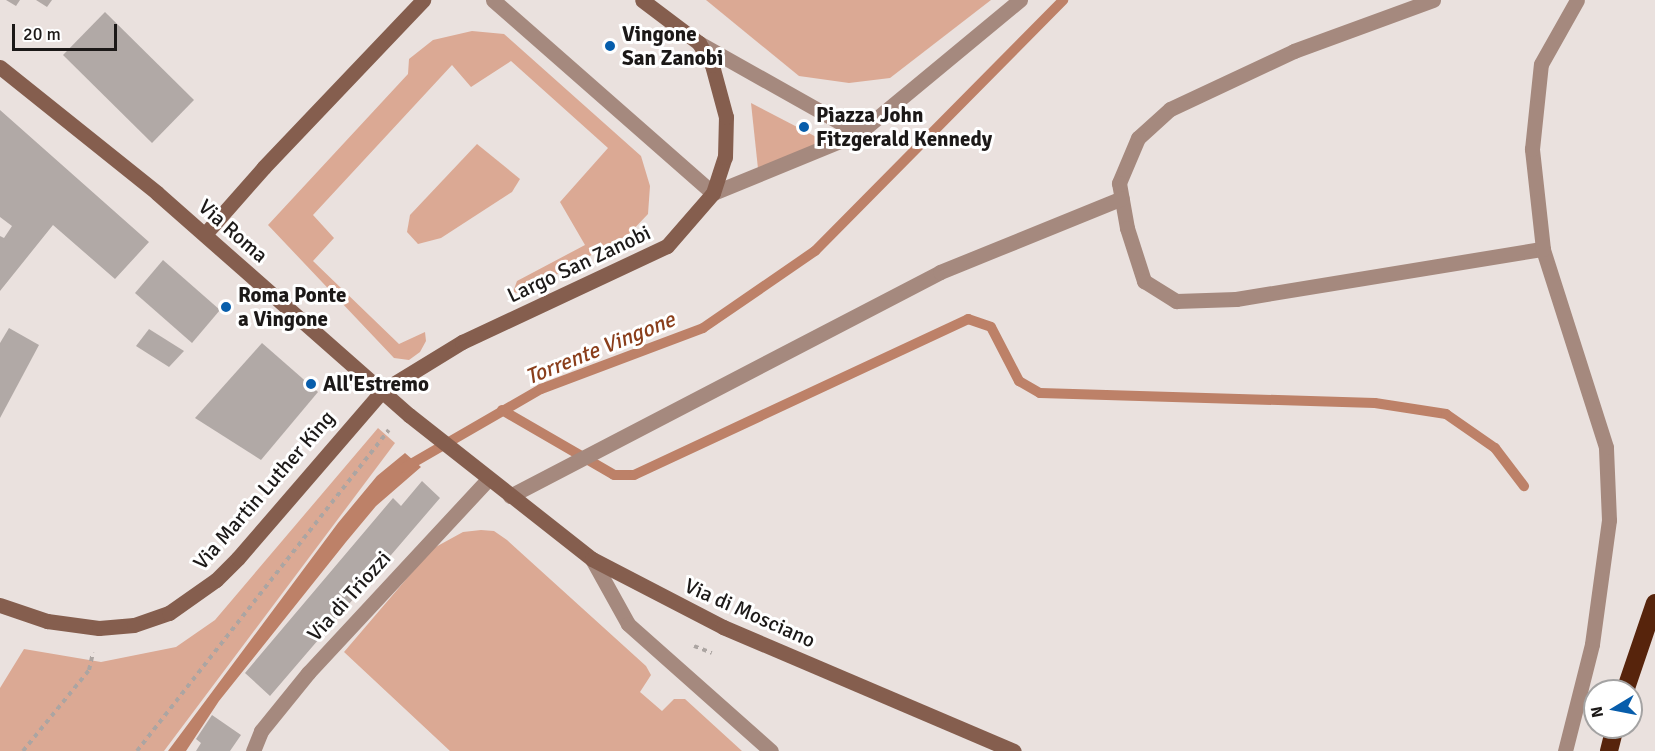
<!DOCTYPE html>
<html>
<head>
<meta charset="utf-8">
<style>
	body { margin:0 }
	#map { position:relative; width:1655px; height:751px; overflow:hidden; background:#eae1de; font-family:Signika,sans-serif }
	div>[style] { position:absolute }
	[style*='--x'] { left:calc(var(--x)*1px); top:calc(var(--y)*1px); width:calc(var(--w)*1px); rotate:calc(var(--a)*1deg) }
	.green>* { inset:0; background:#dba994 }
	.water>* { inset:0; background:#bd8168 }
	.stream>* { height:10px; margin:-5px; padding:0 5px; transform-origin:5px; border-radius:5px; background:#bd8168 }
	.building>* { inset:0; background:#b1a9a6 }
	.path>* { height:4px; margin-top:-2px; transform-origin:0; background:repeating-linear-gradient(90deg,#aca5a2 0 4.5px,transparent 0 9px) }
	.lane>* { height:15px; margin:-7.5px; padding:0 7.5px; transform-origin:7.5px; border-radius:7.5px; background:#a5897e }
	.street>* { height:15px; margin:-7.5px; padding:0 7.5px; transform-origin:7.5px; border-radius:7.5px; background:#a5897e }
	.secondary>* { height:15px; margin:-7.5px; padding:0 7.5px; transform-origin:7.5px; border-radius:7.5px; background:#855e4e }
	.highway>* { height:18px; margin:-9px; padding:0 9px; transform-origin:9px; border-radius:9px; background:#57240c }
	.dots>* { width:16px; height:16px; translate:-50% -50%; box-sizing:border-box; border:3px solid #fff; border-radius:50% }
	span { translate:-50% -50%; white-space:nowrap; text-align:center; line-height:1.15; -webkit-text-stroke:6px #fff; paint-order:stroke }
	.poi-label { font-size:21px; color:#1c1918; font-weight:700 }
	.left { translate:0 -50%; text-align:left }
	.street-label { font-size:21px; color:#1c1918 }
	.water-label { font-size:22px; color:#8a3e1b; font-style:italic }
	.north { position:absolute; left:1583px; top:679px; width:60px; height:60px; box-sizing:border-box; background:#fff; border:2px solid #a4a3a3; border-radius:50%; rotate:260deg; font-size:16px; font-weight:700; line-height:24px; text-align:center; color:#1c1918 }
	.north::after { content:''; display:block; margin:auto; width:21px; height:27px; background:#075dab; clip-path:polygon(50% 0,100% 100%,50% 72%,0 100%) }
	.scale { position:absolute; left:12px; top:24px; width:105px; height:27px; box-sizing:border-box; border:3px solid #1c1918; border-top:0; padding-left:8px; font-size:18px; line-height:21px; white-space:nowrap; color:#1c1918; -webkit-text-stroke:4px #fff; paint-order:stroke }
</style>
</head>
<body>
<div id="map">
	<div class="green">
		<i style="clip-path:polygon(706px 0,991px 0,890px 78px,849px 83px,799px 76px)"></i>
		<i style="clip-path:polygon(472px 31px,504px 34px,641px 156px,650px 186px,648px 214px,629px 234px,522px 294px,513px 292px,517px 281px,585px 245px,560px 202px,608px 148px,511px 61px,471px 87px,452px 65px,313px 215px,334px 238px,313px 261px,399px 344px,425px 332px,426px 341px,420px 352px,409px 360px,394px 358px,268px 225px,408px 74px,409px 59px,433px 40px)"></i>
		<i style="clip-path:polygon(751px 103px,826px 142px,759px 178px)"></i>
		<i style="clip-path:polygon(477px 144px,520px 179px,512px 192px,441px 238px,418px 244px,407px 232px,410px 215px)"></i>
		<i style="clip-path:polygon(378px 428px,395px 443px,164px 751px,0 751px,0 688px,24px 649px,101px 662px,176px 647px,215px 620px)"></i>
		<i style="clip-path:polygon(481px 530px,494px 531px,507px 540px,646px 666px,651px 675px,640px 692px,662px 711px,674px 699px,685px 699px,742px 751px,450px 751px,344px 652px,432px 549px,463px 532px)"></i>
	</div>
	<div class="water">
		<i style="clip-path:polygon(405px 453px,421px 467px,376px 506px,346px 542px,219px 701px,186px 751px,168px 751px,338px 523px,377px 476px)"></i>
	</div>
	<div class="stream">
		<i style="--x:502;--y:410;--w:129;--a:30.1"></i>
		<i style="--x:614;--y:475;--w:20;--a:0"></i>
		<i style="--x:634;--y:475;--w:369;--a:-25"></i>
		<i style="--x:968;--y:319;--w:24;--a:19"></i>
		<i style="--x:991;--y:327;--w:61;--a:62.6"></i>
		<i style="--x:1019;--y:381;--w:24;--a:30"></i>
		<i style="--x:1040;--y:393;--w:335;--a:1.7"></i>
		<i style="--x:1375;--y:403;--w:72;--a:8.8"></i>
		<i style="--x:1446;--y:414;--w:60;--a:34.8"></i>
		<i style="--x:1495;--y:448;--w:48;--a:52.7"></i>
		<i style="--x:404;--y:468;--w:158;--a:-30"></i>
		<i style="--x:541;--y:389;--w:173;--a:-20.6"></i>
		<i style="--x:703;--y:328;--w:136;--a:-34.5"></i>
		<i style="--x:815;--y:251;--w:353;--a:-45.3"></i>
	</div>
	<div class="building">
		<i style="clip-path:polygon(6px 0,20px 0,16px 6px)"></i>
		<i style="clip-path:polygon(36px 0,52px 0,47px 7px)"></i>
		<i style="clip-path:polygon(105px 12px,194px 100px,152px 143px,63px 55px)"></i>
		<i style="clip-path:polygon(0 110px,149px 242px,115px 279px,53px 225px,0 291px,0 236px,4px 238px,12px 226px,0 217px)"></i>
		<i style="clip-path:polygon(163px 260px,220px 310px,192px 343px,135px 293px)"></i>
		<i style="clip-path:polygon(9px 328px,39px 345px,0 418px,0 343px)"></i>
		<i style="clip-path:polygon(149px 329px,184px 351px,169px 367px,136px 346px)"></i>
		<i style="clip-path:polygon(262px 343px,318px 392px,261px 460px,195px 418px)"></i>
		<i style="clip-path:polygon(422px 481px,440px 498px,270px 696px,245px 673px,393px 498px,401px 506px)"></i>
		<i style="clip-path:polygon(212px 715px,241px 735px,230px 751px,196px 751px,201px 743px,196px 739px)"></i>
	</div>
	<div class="path">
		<i style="--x:694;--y:646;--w:19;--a:21"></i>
		<i style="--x:23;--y:751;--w:104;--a:-50.8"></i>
		<i style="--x:89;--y:670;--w:18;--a:-77"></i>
		<i style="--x:137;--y:751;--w:408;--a:-51.9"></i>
	</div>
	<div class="lane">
		<i style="--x:493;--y:0;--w:293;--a:41.3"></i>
		<i style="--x:1433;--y:0;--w:148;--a:159.9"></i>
		<i style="--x:1294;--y:51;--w:137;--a:154.9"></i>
		<i style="--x:1170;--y:109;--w:43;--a:137.8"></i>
		<i style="--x:1138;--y:138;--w:49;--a:112.9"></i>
		<i style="--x:1119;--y:183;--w:46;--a:79.9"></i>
		<i style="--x:1127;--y:228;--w:56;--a:72.2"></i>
		<i style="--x:1144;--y:281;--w:38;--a:32"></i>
		<i style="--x:1176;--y:301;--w:60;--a:-1.9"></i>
		<i style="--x:1236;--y:299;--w:311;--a:-9.3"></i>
		<i style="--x:510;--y:496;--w:485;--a:-27.5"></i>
		<i style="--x:940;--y:272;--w:196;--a:-22.1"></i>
		<i style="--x:1565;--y:751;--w:110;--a:-75.8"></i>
		<i style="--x:1592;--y:644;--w:125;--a:-82.2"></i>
		<i style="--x:1609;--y:520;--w:73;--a:-92.4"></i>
		<i style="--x:1606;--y:447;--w:208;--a:-107.7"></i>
		<i style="--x:1543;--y:249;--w:101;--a:-96.3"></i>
		<i style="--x:1532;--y:149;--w:85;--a:-84"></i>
		<i style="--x:1541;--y:64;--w:73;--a:-60.6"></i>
	</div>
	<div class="street">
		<i style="--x:699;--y:43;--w:184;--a:29.4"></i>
		<i style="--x:713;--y:193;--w:158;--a:-22.3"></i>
		<i style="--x:859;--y:133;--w:209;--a:-39.6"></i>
		<i style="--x:592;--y:559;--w:74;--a:61"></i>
		<i style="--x:628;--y:624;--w:191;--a:41.6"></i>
		<i style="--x:253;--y:751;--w:22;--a:-68"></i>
		<i style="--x:261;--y:731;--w:75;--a:-51"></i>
		<i style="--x:308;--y:673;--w:265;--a:-47.1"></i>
	</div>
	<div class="secondary">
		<i style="--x:0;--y:67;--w:201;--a:38.7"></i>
		<i style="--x:157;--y:193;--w:336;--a:41.4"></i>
		<i style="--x:409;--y:415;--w:233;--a:38.2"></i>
		<i style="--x:592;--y:559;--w:148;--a:27.4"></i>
		<i style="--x:723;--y:627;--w:316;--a:23.1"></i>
		<i style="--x:205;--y:234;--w:89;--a:-48.6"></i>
		<i style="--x:264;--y:167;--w:231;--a:-46.4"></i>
		<i style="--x:0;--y:605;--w:50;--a:18.8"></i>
		<i style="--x:47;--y:621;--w:52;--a:7.7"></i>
		<i style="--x:99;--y:628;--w:35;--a:-5"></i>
		<i style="--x:134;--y:625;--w:37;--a:-19"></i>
		<i style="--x:169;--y:613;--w:57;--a:-35.1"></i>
		<i style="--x:216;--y:580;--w:31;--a:-45"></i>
		<i style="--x:238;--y:558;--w:221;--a:-49.2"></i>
		<i style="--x:382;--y:391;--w:94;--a:-31.5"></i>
		<i style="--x:462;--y:342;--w:226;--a:-25.1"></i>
		<i style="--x:667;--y:246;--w:70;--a:-49"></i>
		<i style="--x:713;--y:193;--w:38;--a:-72"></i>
		<i style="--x:725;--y:157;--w:40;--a:-88.6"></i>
		<i style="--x:726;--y:117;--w:54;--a:-105.1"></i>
		<i style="--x:712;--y:65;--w:26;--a:-121"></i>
		<i style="--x:699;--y:43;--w:71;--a:-143"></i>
	</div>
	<div class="highway">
		<i style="--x:1625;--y:691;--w:93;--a:-71.2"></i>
		<i style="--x:1609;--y:751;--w:25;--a:-76"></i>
	</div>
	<div class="dots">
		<i style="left:610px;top:46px;background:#075dab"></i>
		<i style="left:804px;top:127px;background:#075dab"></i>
		<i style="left:226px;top:307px;background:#075dab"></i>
		<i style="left:311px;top:384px;background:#075dab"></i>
	</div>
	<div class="poi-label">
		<span class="left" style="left:622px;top:46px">Vingone<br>San Zanobi</span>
		<span class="left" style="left:816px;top:127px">Piazza John<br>Fitzgerald Kennedy</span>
		<span class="left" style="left:238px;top:307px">Roma Ponte<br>a Vingone</span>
		<span class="left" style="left:323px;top:384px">All'Estremo</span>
	</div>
	<div class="street-label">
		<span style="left:233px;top:231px;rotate:41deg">Via Roma</span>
		<span style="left:579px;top:264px;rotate:-25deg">Largo San Zanobi</span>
		<span style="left:264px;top:490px;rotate:-49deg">Via Martin Luther King</span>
		<span style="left:349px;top:596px;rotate:-48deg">Via di Triozzi</span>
		<span style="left:750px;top:613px;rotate:24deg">Via di Mosciano</span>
	</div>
	<div class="water-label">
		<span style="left:600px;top:348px;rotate:-22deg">Torrente Vingone</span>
	</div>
	<div class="north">N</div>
	<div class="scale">20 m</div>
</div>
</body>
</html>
